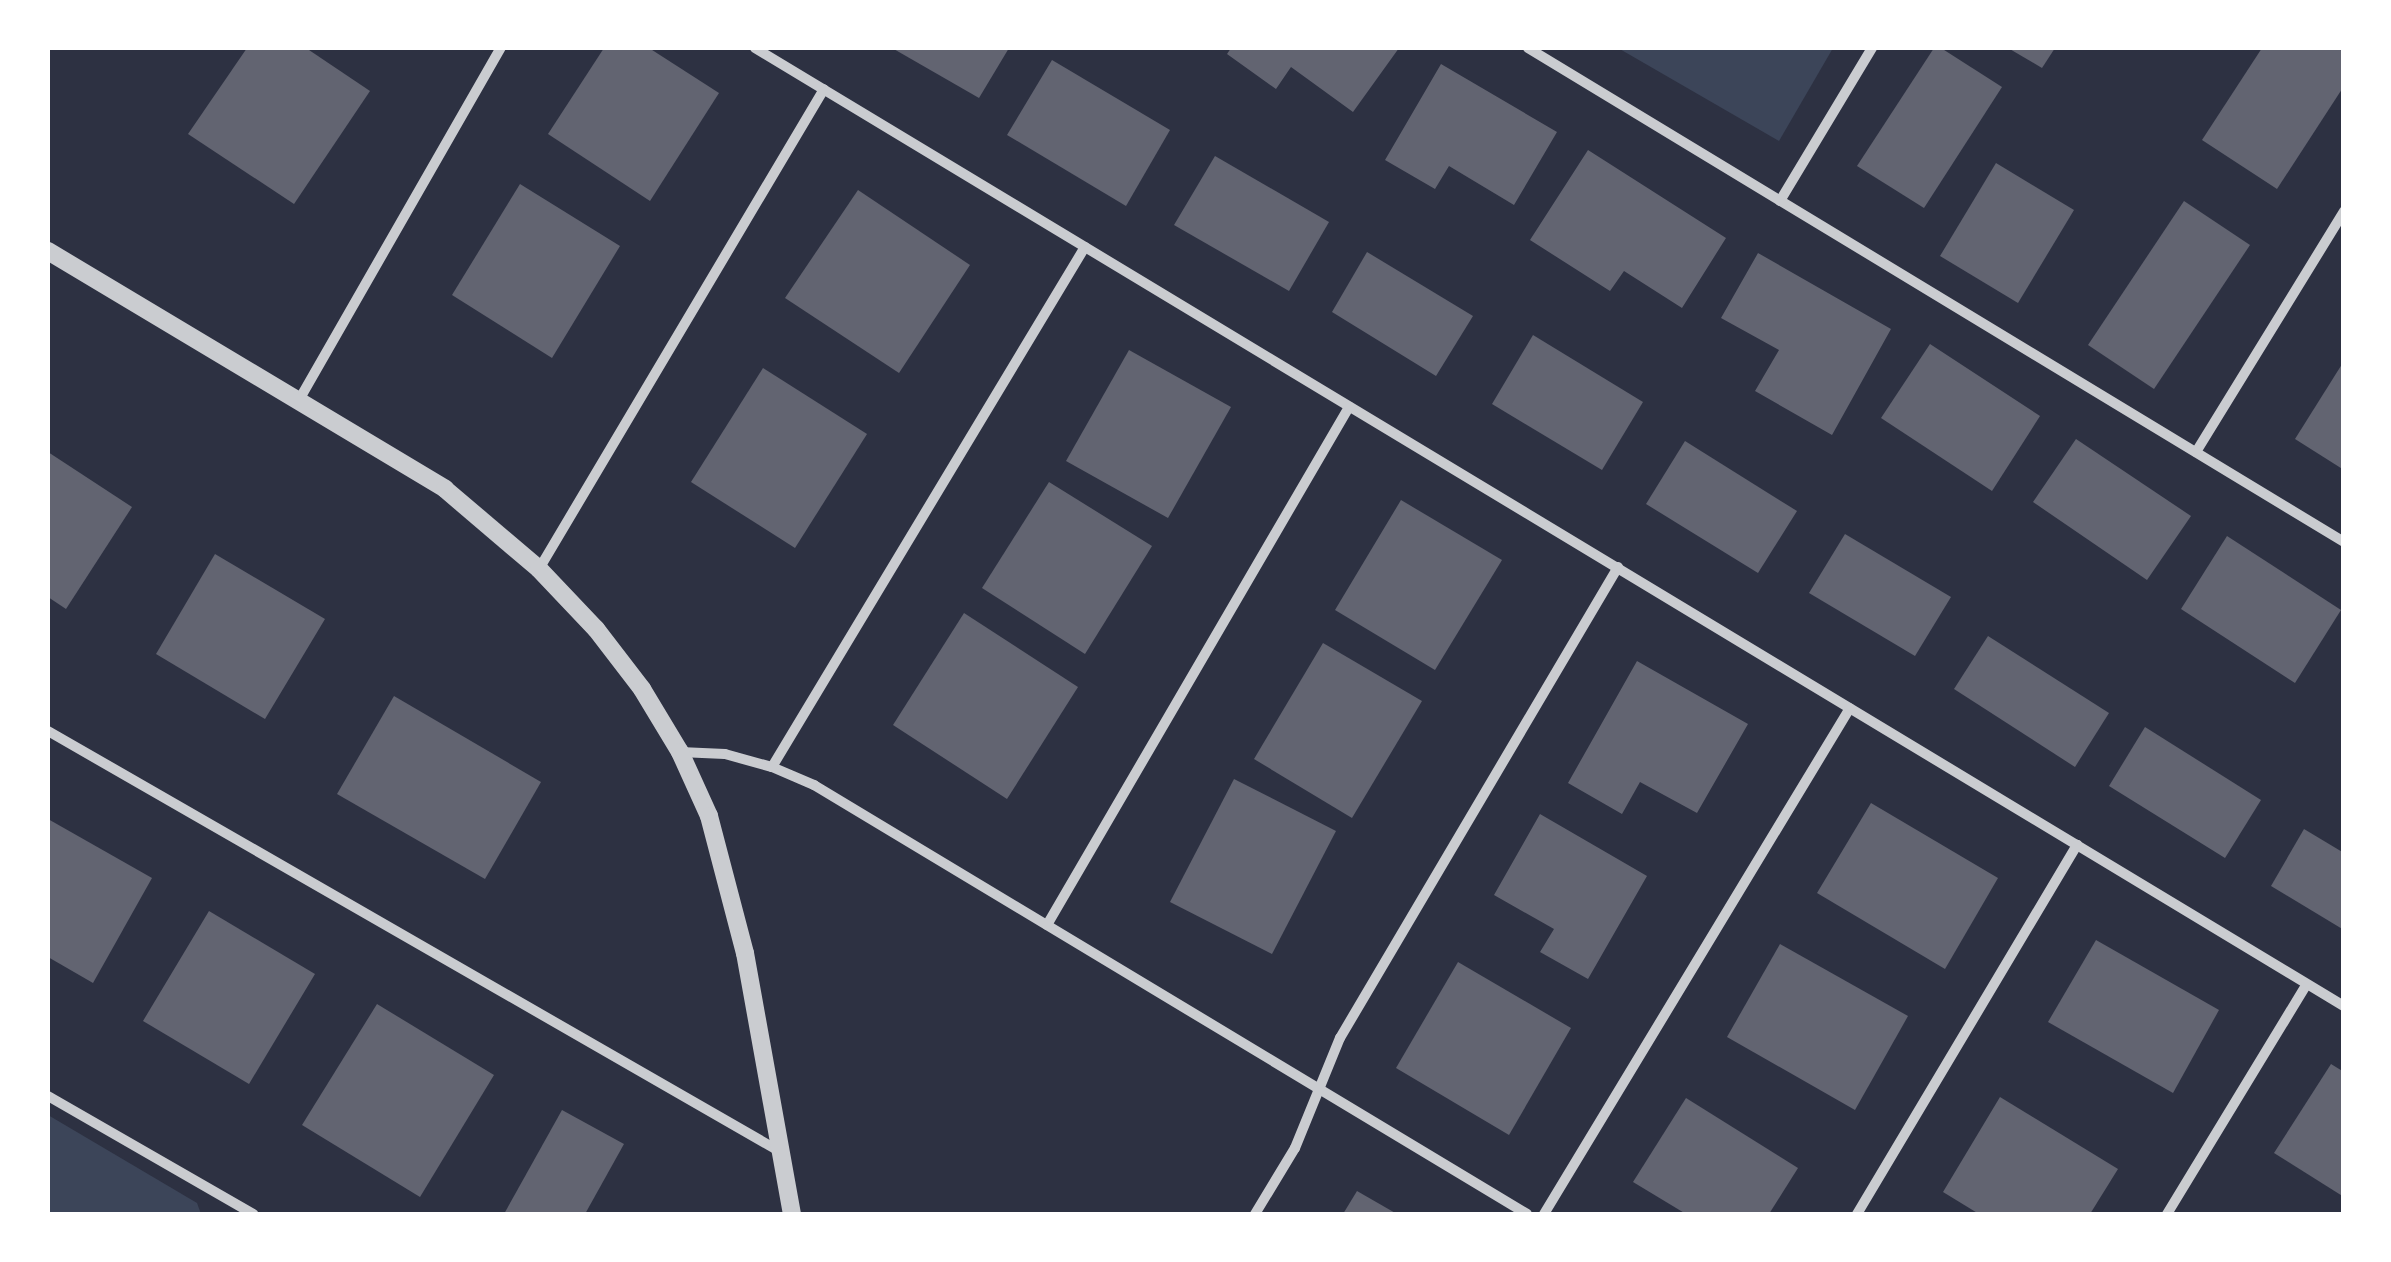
<!DOCTYPE html>
<html>
<head>
<meta charset="utf-8">
<style>
	body { margin:0 }
	#map { position:relative; width:2391px; height:1262px; overflow:hidden; background:#2d3142; font-family:"Work Sans",sans-serif }
	div>[style] { position:absolute }
	[style*='--x'] { left:calc(var(--x)*1px); top:calc(var(--y)*1px); width:calc(var(--w)*1px); rotate:calc(var(--a)*1deg) }
	.green>* { inset:0; background:#3c4559 }
	.building>* { inset:0; background:#626471 }
	.minor>* { height:10px; margin:-5px; padding:0 5px; transform-origin:5px; border-radius:5px; background:#caccd0 }
	.tertiary>* { height:18px; margin:-9px; padding:0 9px; transform-origin:9px; border-radius:9px; background:#caccd0 }
	span { translate:-50% -50%; white-space:nowrap; text-align:center; line-height:1.15; -webkit-text-stroke:10px #fff; paint-order:stroke }
	.frame { position:absolute; inset:0; border:50px solid #fff; pointer-events:none }
</style>
</head>
<body>
<div id="map">
	<div class="green">
		<i style="clip-path:polygon(1618px 48px,1833px 48px,1779px 141px)"></i>
		<i style="clip-path:polygon(48px 1115px,197px 1203px,201px 1214px,48px 1214px)"></i>
	</div>
	<div class="building">
		<i style="clip-path:polygon(247px 48px,306px 48px,370px 91px,294px 204px,188px 134px)"></i>
		<i style="clip-path:polygon(604px 48px,649px 48px,719px 93px,650px 201px,548px 134px)"></i>
		<i style="clip-path:polygon(892px 48px,1009px 48px,979px 98px)"></i>
		<i style="clip-path:polygon(1231px 48px,1399px 48px,1353px 112px,1291px 67px,1276px 89px,1227px 54px)"></i>
		<i style="clip-path:polygon(1934px 48px,1941px 48px,2002px 87px,1924px 208px,1857px 166px)"></i>
		<i style="clip-path:polygon(2008px 48px,2055px 48px,2042px 68px)"></i>
		<i style="clip-path:polygon(2262px 48px,2337px 48px,2344px 52px,2344px 86px,2277px 189px,2202px 140px)"></i>
		<i style="clip-path:polygon(1052px 60px,1170px 130px,1126px 206px,1007px 135px)"></i>
		<i style="clip-path:polygon(1441px 64px,1557px 132px,1514px 205px,1449px 166px,1435px 189px,1385px 160px)"></i>
		<i style="clip-path:polygon(1588px 150px,1726px 238px,1682px 308px,1624px 271px,1610px 291px,1530px 240px)"></i>
		<i style="clip-path:polygon(1215px 156px,1329px 222px,1289px 291px,1174px 225px)"></i>
		<i style="clip-path:polygon(1996px 163px,2074px 210px,2018px 303px,1940px 256px)"></i>
		<i style="clip-path:polygon(520px 184px,620px 246px,552px 358px,452px 295px)"></i>
		<i style="clip-path:polygon(858px 190px,970px 265px,899px 373px,785px 298px)"></i>
		<i style="clip-path:polygon(2184px 201px,2250px 245px,2154px 389px,2088px 345px)"></i>
		<i style="clip-path:polygon(1367px 252px,1473px 316px,1436px 376px,1332px 312px)"></i>
		<i style="clip-path:polygon(1758px 253px,1891px 329px,1832px 435px,1755px 391px,1779px 350px,1721px 318px)"></i>
		<i style="clip-path:polygon(1533px 335px,1643px 402px,1602px 470px,1492px 404px)"></i>
		<i style="clip-path:polygon(1930px 344px,2040px 416px,1992px 491px,1881px 418px)"></i>
		<i style="clip-path:polygon(1129px 350px,1231px 407px,1168px 518px,1066px 461px)"></i>
		<i style="clip-path:polygon(2344px 361px,2344px 470px,2295px 439px)"></i>
		<i style="clip-path:polygon(763px 368px,867px 434px,795px 548px,691px 482px)"></i>
		<i style="clip-path:polygon(2076px 439px,2191px 516px,2147px 580px,2033px 502px)"></i>
		<i style="clip-path:polygon(1685px 441px,1797px 511px,1758px 573px,1646px 504px)"></i>
		<i style="clip-path:polygon(48px 452px,132px 507px,66px 609px,48px 597px)"></i>
		<i style="clip-path:polygon(1049px 482px,1152px 546px,1085px 654px,982px 588px)"></i>
		<i style="clip-path:polygon(1401px 500px,1502px 560px,1435px 670px,1335px 610px)"></i>
		<i style="clip-path:polygon(1845px 534px,1951px 597px,1915px 656px,1809px 593px)"></i>
		<i style="clip-path:polygon(2227px 536px,2341px 610px,2295px 683px,2181px 609px)"></i>
		<i style="clip-path:polygon(215px 554px,325px 619px,265px 719px,156px 654px)"></i>
		<i style="clip-path:polygon(964px 613px,1078px 687px,1007px 799px,893px 725px)"></i>
		<i style="clip-path:polygon(1988px 636px,2109px 713px,2075px 767px,1954px 689px)"></i>
		<i style="clip-path:polygon(1323px 643px,1422px 701px,1352px 818px,1254px 759px)"></i>
		<i style="clip-path:polygon(1637px 661px,1748px 724px,1697px 813px,1640px 782px,1622px 814px,1568px 783px)"></i>
		<i style="clip-path:polygon(394px 696px,541px 782px,485px 879px,337px 794px)"></i>
		<i style="clip-path:polygon(2145px 727px,2261px 800px,2225px 858px,2109px 786px)"></i>
		<i style="clip-path:polygon(1234px 779px,1336px 831px,1272px 954px,1170px 902px)"></i>
		<i style="clip-path:polygon(1871px 803px,1998px 878px,1945px 969px,1817px 893px)"></i>
		<i style="clip-path:polygon(1540px 814px,1647px 876px,1588px 979px,1540px 952px,1554px 929px,1494px 895px)"></i>
		<i style="clip-path:polygon(48px 819px,152px 878px,93px 983px,48px 957px)"></i>
		<i style="clip-path:polygon(2304px 829px,2344px 853px,2344px 930px,2271px 886px)"></i>
		<i style="clip-path:polygon(209px 911px,315px 974px,249px 1084px,143px 1021px)"></i>
		<i style="clip-path:polygon(2096px 940px,2219px 1010px,2173px 1093px,2048px 1022px)"></i>
		<i style="clip-path:polygon(1780px 944px,1908px 1016px,1855px 1110px,1727px 1037px)"></i>
		<i style="clip-path:polygon(1458px 962px,1571px 1028px,1509px 1135px,1396px 1068px)"></i>
		<i style="clip-path:polygon(377px 1004px,494px 1075px,420px 1197px,302px 1125px)"></i>
		<i style="clip-path:polygon(2331px 1064px,2344px 1072px,2344px 1197px,2274px 1153px)"></i>
		<i style="clip-path:polygon(2000px 1097px,2118px 1169px,2090px 1214px,1979px 1214px,1943px 1192px)"></i>
		<i style="clip-path:polygon(1686px 1098px,1798px 1168px,1769px 1214px,1686px 1214px,1633px 1182px)"></i>
		<i style="clip-path:polygon(562px 1110px,624px 1144px,585px 1214px,504px 1214px)"></i>
		<i style="clip-path:polygon(1357px 1191px,1397px 1214px,1343px 1214px)"></i>
	</div>
	<div class="minor">
		<i style="--x:755;--y:48;--w:1855;--a:31.09"></i>
		<i style="--x:1528;--y:48;--w:954;--a:31.19"></i>
		<i style="--x:1780;--y:201;--w:179;--a:-59"></i>
		<i style="--x:299;--y:400;--w:406;--a:-60.2"></i>
		<i style="--x:2196;--y:452;--w:283;--a:-58.4"></i>
		<i style="--x:539;--y:569;--w:558;--a:-59.3"></i>
		<i style="--x:48;--y:731;--w:843;--a:29.88"></i>
		<i style="--x:680;--y:752;--w:45;--a:2.5"></i>
		<i style="--x:725;--y:754;--w:49;--a:15.5"></i>
		<i style="--x:772;--y:767;--w:46;--a:23.2"></i>
		<i style="--x:814;--y:785;--w:832;--a:31.03"></i>
		<i style="--x:772;--y:767;--w:607;--a:-58.96"></i>
		<i style="--x:1047;--y:925;--w:600;--a:-59.76"></i>
		<i style="--x:48;--y:1096;--w:237;--a:29.9"></i>
		<i style="--x:1255;--y:1214;--w:77;--a:-58.8"></i>
		<i style="--x:1295;--y:1148;--w:119;--a:-67.8"></i>
		<i style="--x:1340;--y:1038;--w:547;--a:-59.45"></i>
		<i style="--x:1544;--y:1214;--w:591;--a:-58.84"></i>
		<i style="--x:1857;--y:1214;--w:430;--a:-59.2"></i>
		<i style="--x:2167;--y:1214;--w:269;--a:-58.7"></i>
	</div>
	<div class="tertiary">
		<i style="--x:48;--y:251;--w:463;--a:30.9"></i>
		<i style="--x:445;--y:489;--w:123;--a:40.4"></i>
		<i style="--x:539;--y:569;--w:83;--a:46.5"></i>
		<i style="--x:596;--y:629;--w:76;--a:52.5"></i>
		<i style="--x:642;--y:689;--w:74;--a:58.9"></i>
		<i style="--x:680;--y:752;--w:70;--a:65.6"></i>
		<i style="--x:709;--y:816;--w:142;--a:75.3"></i>
		<i style="--x:745;--y:953;--w:265;--a:79.8"></i>
	</div>
	<div class="frame"></div>
</div>
</body>
</html>
